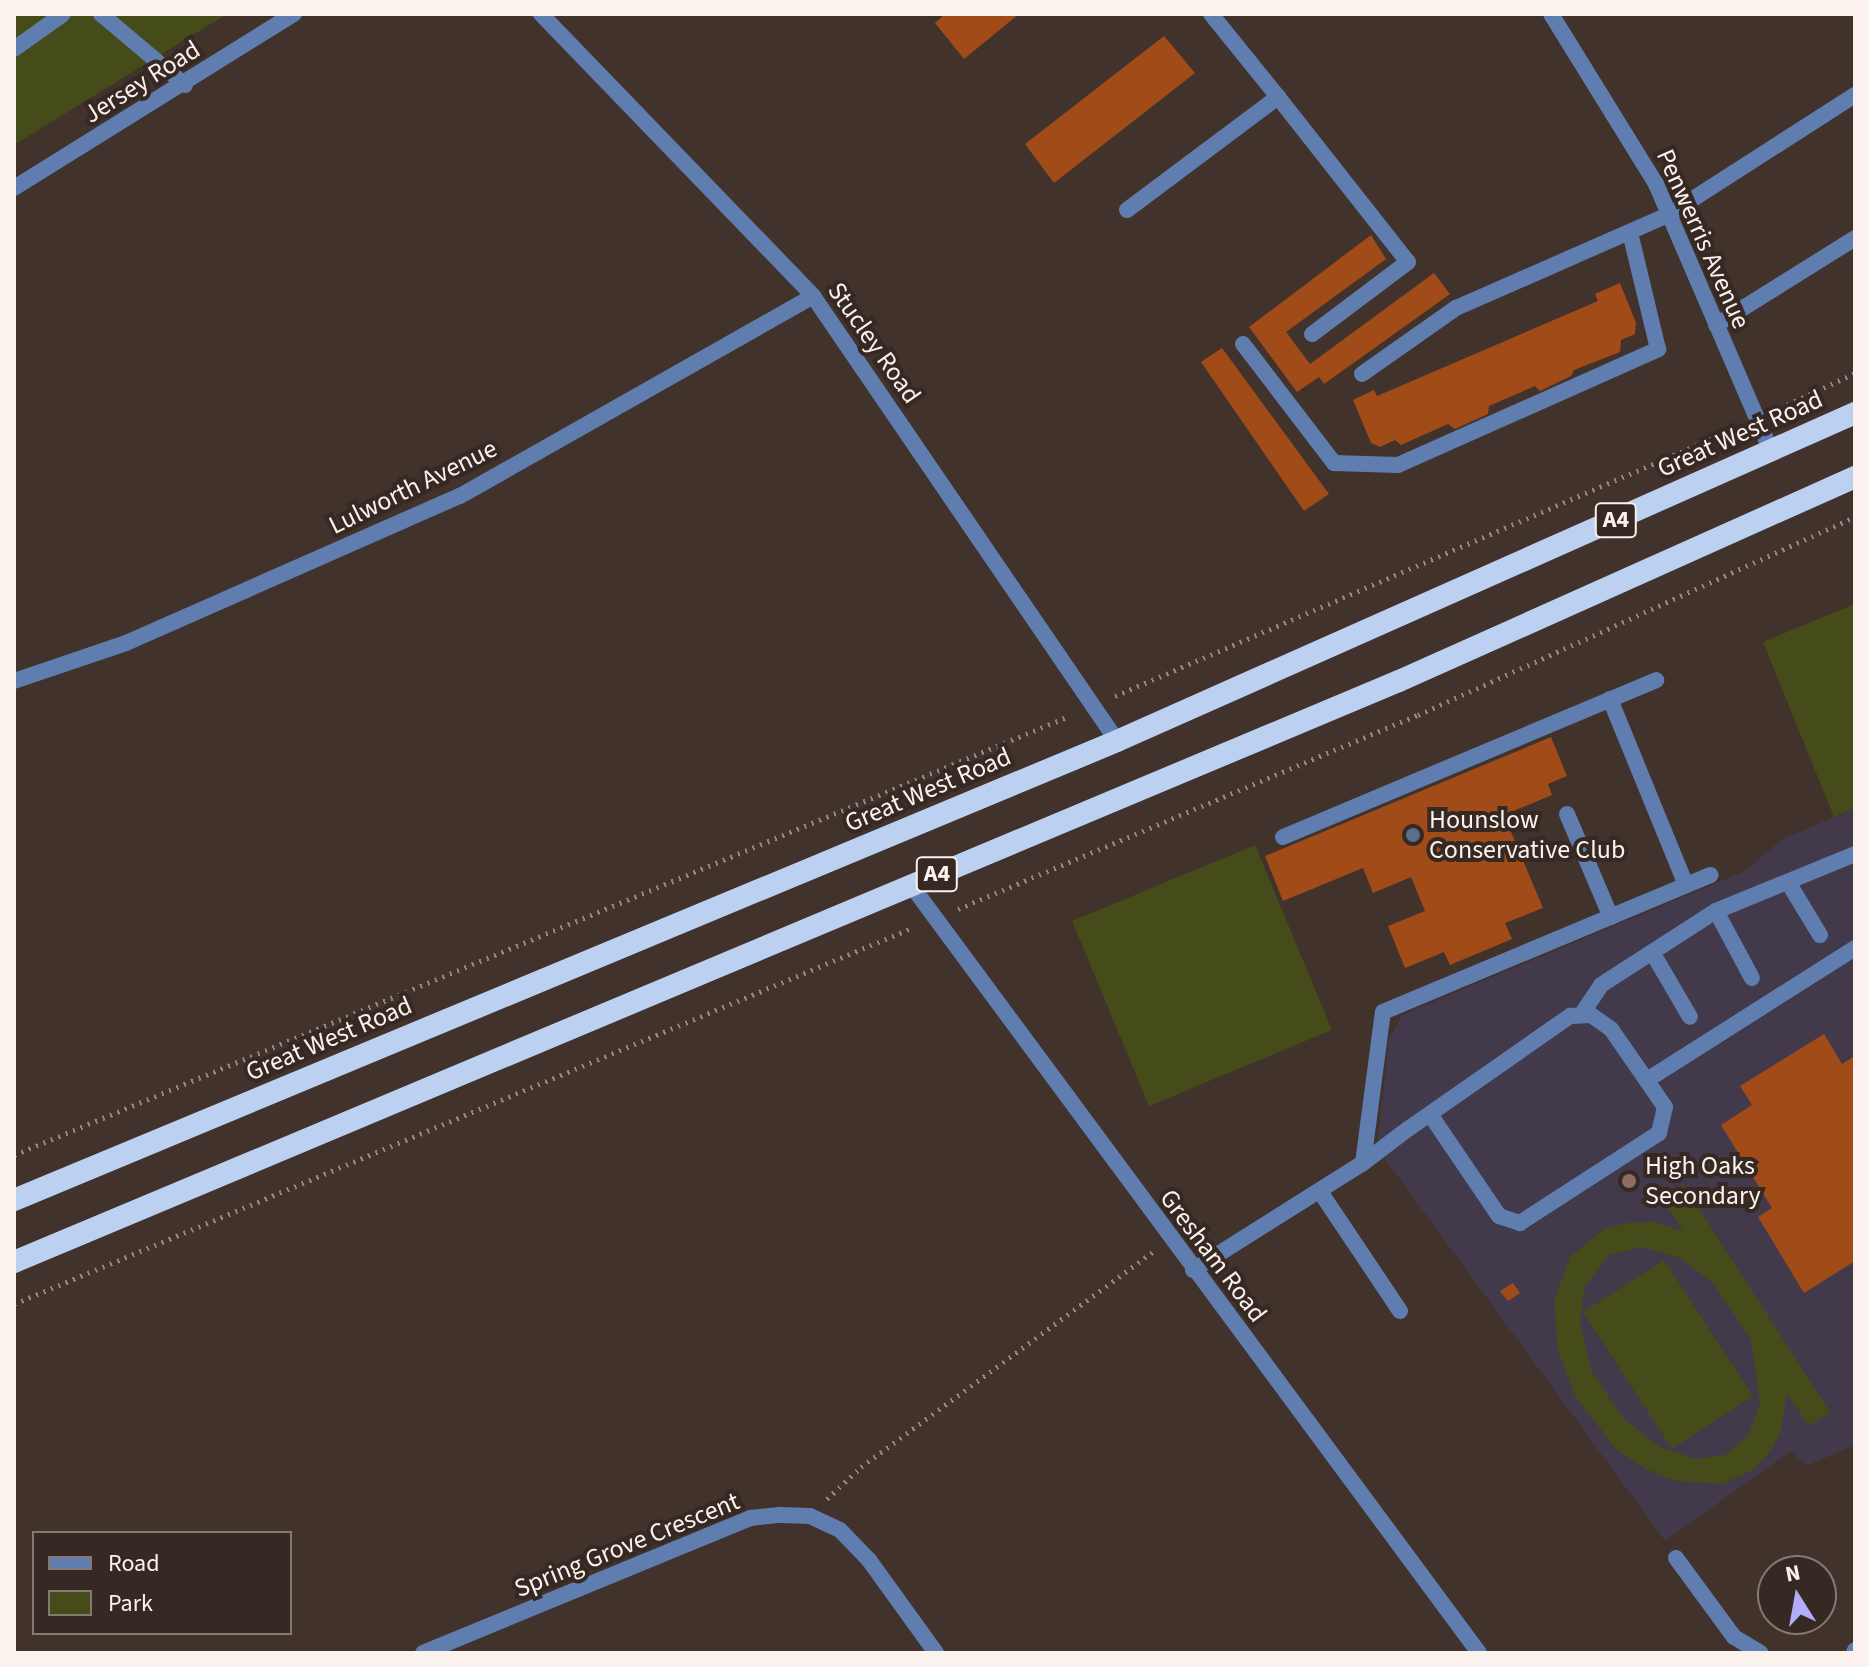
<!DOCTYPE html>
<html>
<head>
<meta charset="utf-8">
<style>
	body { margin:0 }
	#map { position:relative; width:1869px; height:1667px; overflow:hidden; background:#41322b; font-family:"Source Sans 3",sans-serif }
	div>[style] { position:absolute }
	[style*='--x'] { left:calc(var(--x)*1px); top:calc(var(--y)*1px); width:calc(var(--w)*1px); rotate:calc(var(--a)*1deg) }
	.industrial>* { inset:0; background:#423a4a }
	.green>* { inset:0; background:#454b19 }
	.building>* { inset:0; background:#a14c18 }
	.path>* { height:5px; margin-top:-2.5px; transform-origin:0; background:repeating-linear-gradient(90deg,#948781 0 2px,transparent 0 8px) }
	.service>* { height:16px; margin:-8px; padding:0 8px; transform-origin:8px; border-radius:8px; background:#5f7daf }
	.minor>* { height:16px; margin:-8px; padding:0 8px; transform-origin:8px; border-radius:8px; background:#5f7daf }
	.tertiary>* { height:16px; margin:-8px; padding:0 8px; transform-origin:8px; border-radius:8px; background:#5f7daf }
	.trunk>* { height:22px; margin:-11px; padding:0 11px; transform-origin:11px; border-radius:11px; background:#bcd1f2 }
	.dots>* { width:22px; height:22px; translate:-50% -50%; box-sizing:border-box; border:4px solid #362822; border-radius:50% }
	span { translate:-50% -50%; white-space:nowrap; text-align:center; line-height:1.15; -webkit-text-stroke:8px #362822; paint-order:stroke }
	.shield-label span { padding:2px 6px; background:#362822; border:2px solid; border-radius:6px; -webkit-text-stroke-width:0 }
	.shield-label { font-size:24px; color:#fcf2ed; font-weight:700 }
	.street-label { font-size:26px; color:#fcf2ed }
	.poi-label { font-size:26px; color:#fcf2ed }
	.left { translate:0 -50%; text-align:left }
	.frame { position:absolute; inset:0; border:16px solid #fcf2ed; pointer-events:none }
	.legend { position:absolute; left:32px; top:1531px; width:260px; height:104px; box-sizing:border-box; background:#362822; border:2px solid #857973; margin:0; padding:10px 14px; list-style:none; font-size:24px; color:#fcf2ed }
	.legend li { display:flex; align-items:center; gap:16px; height:40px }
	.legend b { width:40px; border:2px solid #857973 }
	.north { position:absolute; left:1757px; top:1555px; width:80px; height:80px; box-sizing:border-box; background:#362822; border:2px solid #857973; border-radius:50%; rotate:349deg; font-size:22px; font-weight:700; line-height:32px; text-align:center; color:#fcf2ed }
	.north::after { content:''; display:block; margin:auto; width:28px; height:36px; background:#b1adfa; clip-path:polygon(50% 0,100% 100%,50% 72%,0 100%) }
</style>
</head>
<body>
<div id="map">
	<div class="industrial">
		<i style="clip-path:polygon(1855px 808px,1855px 1445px,1806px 1466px,1791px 1451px,1665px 1541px,1377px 1148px,1389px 1039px,1402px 1015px,1743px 872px,1783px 839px)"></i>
	</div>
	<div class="green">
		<i style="clip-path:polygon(14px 14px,227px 14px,14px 145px)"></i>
		<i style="clip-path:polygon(1855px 604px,1855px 808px,1834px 817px,1763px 642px)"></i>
		<i style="clip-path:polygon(1255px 845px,1332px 1030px,1149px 1106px,1072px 921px)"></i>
		<i style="clip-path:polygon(evenodd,1683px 1184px,1830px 1412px,1809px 1426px,1787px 1393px,1780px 1433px,1771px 1450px,1753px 1470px,1722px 1484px,1675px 1481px,1646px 1469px,1616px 1449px,1575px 1396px,1558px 1350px,1554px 1301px,1570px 1257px,1604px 1229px,1626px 1223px,1653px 1222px,1683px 1231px,1662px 1198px,1683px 1184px,1642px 1247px,1680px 1258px,1713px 1283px,1751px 1340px,1760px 1403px,1748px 1436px,1725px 1455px,1697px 1459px,1660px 1447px,1623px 1418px,1591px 1370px,1580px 1322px,1584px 1288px,1609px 1255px,1642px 1247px)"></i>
		<i style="clip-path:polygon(1664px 1260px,1753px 1396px,1672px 1449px,1583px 1312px)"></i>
	</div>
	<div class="building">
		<i style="clip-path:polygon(945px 14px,1019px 14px,964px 59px,935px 23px)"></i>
		<i style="clip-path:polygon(1164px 36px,1195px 73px,1054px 183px,1025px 144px)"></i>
		<i style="clip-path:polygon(1371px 235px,1386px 259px,1286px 332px,1310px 364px,1434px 273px,1450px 294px,1324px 384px,1319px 377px,1297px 392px,1249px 327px)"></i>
		<i style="clip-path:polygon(1620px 283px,1636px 323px,1635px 334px,1621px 340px,1620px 352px,1574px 370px,1571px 376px,1540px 391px,1535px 386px,1489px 406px,1488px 414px,1455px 429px,1448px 424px,1401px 445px,1395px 440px,1380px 447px,1371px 443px,1353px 400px,1374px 390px,1377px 396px,1598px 301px,1595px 294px)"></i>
		<i style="clip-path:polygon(1222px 348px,1329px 494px,1304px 511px,1201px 362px)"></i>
		<i style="clip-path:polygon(1551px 737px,1567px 776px,1548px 784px,1552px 795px,1504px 815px,1543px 908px,1505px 923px,1512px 939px,1450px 965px,1444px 952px,1405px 968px,1388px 926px,1425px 911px,1411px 877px,1373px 893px,1363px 868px,1283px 901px,1265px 856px)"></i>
		<i style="clip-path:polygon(1824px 1034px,1842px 1064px,1855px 1056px,1855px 1261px,1804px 1293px,1758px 1217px,1772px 1208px,1721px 1125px,1752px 1105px,1740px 1086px)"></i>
		<i style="clip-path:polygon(1513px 1283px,1520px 1293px,1508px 1301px,1500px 1291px)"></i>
	</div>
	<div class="path">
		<i style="--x:1780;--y:408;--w:83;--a:-25"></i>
		<i style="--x:1115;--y:696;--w:674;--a:-23.33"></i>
		<i style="--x:958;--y:909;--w:499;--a:-22.9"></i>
		<i style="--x:1418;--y:715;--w:480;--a:-24.4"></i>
		<i style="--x:14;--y:1155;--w:1143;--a:-22.59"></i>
		<i style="--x:14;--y:1304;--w:974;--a:-22.72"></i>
		<i style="--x:827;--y:1499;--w:47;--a:-43.3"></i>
		<i style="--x:861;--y:1467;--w:364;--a:-36.4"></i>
	</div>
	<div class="service">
		<i style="--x:101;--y:14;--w:110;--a:40.2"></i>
		<i style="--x:14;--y:49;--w:60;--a:-35.5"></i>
		<i style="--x:1278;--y:97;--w:210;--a:51.8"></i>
		<i style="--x:1408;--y:262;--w:120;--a:143.1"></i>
		<i style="--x:1716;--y:325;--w:164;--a:-32"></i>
		<i style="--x:1243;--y:344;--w:150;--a:52.6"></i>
		<i style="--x:1334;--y:463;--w:64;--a:1.8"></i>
		<i style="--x:1398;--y:465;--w:285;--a:-24"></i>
		<i style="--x:1658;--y:349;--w:120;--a:-103.5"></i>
		<i style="--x:1362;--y:374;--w:115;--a:-35.1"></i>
		<i style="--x:1456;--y:308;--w:232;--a:-23.7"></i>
		<i style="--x:1668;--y:215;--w:222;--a:-32.7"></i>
		<i style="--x:1610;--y:699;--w:201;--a:67.8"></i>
		<i style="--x:1567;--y:814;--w:112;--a:66.9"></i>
		<i style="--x:1283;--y:837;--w:405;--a:-22.8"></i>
		<i style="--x:1788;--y:882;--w:62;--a:58.9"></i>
		<i style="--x:1716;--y:911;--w:76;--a:61.8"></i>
		<i style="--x:1652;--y:952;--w:75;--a:59.7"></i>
		<i style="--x:1581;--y:1015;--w:36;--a:-56"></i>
		<i style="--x:1601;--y:985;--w:137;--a:-32.8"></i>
		<i style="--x:1716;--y:911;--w:150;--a:-22.3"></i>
		<i style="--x:1647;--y:1080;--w:246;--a:-32.4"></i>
		<i style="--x:1363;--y:1163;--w:56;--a:-37.1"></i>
		<i style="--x:1408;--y:1129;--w:198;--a:-34.9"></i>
		<i style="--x:1570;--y:1016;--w:21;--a:-3"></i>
		<i style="--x:1591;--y:1015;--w:24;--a:35"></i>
		<i style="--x:1611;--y:1029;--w:95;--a:55.3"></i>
		<i style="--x:1665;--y:1107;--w:27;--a:103"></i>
		<i style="--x:1659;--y:1133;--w:166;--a:147.1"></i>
		<i style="--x:1520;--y:1223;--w:22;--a:-162"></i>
		<i style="--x:1499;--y:1216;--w:123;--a:-124.1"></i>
		<i style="--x:1321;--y:1193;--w:142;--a:56.2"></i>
		<i style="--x:1193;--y:1270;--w:201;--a:-32.2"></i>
		<i style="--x:1363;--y:1163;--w:152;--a:-82.5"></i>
		<i style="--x:1383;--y:1012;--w:355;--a:-22.7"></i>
	</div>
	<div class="minor">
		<i style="--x:541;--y:14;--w:392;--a:46"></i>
		<i style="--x:813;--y:296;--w:539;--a:55.66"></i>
		<i style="--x:1551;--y:14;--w:200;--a:58.3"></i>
		<i style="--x:1656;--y:184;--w:291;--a:66.7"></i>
		<i style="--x:1127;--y:210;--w:189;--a:-36.8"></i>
		<i style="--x:1278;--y:97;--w:107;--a:-128.9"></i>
		<i style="--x:14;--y:681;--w:118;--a:-18.7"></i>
		<i style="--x:126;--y:643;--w:365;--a:-23.8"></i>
		<i style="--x:460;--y:496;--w:406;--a:-29.5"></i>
		<i style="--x:911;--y:885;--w:955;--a:53.51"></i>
		<i style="--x:1676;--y:1558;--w:98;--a:53.7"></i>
		<i style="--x:1734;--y:1637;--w:31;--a:31"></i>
		<i style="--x:423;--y:1653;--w:354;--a:-22.4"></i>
		<i style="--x:750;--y:1518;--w:30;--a:-6"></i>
		<i style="--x:780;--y:1515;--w:30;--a:2"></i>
		<i style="--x:810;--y:1516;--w:33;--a:25"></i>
		<i style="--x:840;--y:1530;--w:42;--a:46"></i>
		<i style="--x:869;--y:1560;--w:115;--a:54.2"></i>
		<i style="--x:1854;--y:1653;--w:3;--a:-72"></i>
	</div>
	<div class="tertiary">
		<i style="--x:14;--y:188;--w:330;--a:-31.9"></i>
	</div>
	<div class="trunk">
		<i style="--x:14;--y:1200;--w:1195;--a:-22.59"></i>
		<i style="--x:1117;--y:741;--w:808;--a:-23.96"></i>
		<i style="--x:14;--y:1262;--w:1502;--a:-22.76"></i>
		<i style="--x:1399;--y:681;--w:500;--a:-24.1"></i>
	</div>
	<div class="dots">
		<i style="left:1413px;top:835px;background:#5c6f8a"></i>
		<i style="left:1629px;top:1181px;background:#8d6e63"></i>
	</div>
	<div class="shield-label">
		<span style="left:1616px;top:520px">A4</span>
		<span style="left:937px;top:874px">A4</span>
	</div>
	<div class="street-label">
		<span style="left:142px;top:82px;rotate:-32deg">Jersey Road</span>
		<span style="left:1703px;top:239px;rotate:66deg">Penwerris Avenue</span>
		<span style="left:874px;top:343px;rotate:55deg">Stucley Road</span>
		<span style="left:1740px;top:434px;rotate:-24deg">Great West Road</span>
		<span style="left:413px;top:487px;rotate:-26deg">Lulworth Avenue</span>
		<span style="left:928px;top:790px;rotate:-23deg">Great West Road</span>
		<span style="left:329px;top:1039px;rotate:-23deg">Great West Road</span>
		<span style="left:1213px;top:1256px;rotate:53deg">Gresham Road</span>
		<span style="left:627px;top:1545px;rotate:-22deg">Spring Grove Crescent</span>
	</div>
	<div class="poi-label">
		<span class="left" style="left:1429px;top:835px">Hounslow<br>Conservative Club</span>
		<span class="left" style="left:1645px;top:1181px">High Oaks<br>Secondary</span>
	</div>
	<div class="frame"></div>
	<ul class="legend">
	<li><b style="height:10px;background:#5f7daf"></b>Road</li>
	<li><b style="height:22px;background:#454b19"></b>Park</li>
	</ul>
	<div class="north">N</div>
</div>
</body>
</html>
